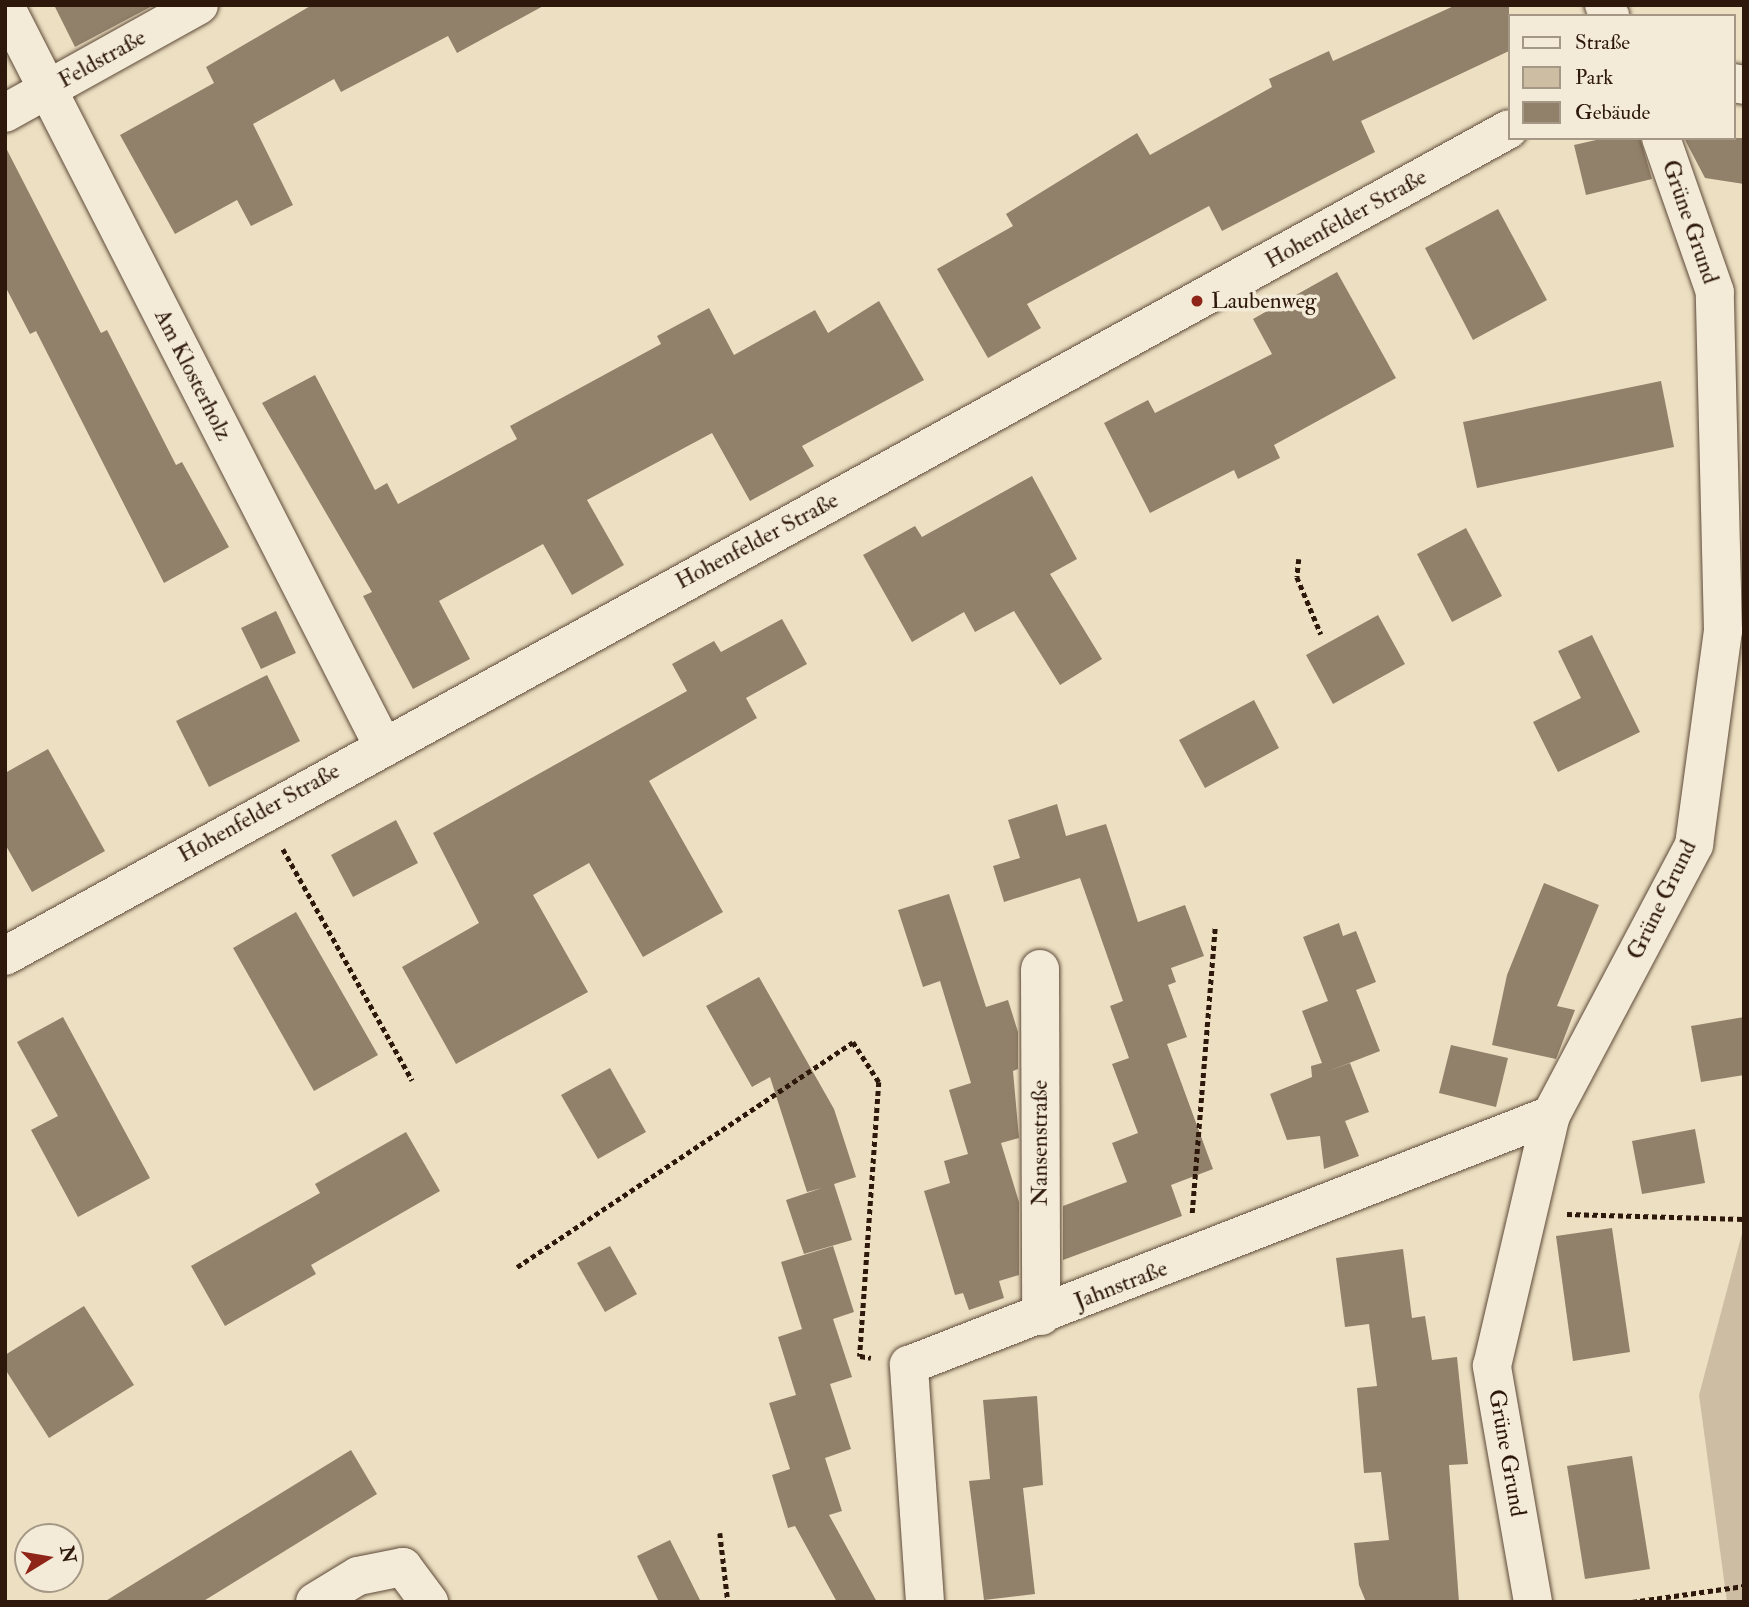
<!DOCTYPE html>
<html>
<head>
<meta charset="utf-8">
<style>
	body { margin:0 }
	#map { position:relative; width:1749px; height:1607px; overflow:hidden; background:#ede0c2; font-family:"IM FELL Double Pica",serif }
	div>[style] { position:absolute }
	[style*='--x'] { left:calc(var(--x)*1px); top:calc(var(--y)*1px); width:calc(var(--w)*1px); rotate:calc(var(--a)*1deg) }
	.green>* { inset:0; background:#cdbea3 }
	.building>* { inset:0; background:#91806a }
	.path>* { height:4.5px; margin-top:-2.25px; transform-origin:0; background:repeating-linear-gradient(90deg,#2e180b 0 5px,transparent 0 8.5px) }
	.roads { filter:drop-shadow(0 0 2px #5e4a39) drop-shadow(0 0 2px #5e4a39) }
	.street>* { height:38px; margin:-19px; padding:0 19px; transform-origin:19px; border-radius:19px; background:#f3ebd7 }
	.secondary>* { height:38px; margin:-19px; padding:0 19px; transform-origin:19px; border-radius:19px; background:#f3ebd7 }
	.dots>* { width:19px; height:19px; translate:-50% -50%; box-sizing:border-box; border:4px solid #f3ebd7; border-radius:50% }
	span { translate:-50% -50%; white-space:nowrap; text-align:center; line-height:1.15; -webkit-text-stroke:7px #f3ebd7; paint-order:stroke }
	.street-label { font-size:23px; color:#2e180b }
	.poi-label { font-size:23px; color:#2e180b }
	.left { translate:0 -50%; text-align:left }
	.frame { position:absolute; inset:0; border:7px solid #2e180b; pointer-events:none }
	.legend { position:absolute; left:1508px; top:14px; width:228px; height:126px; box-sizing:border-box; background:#f3ebd7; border:2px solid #a49785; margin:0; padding:9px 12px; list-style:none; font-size:21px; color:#2e180b }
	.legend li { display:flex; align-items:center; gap:14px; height:35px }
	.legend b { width:35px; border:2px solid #a49785 }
	.north { position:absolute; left:14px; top:1523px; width:70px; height:70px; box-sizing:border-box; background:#f3ebd7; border:2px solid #a49785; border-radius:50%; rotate:79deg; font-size:19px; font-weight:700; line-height:28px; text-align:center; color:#2e180b }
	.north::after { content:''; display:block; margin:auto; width:24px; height:32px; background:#8f2418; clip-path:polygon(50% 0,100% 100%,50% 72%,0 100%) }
</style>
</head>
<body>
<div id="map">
	<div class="green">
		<i style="clip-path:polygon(1744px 1226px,1744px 1602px,1727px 1602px,1699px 1395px)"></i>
	</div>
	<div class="building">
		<i style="clip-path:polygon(54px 5px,154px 5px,75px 47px)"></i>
		<i style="clip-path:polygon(312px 5px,545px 5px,457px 53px,448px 36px,341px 92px,334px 79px,253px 124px,293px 205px,251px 226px,237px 200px,175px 234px,120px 135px,214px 83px,206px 67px)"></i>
		<i style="clip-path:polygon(1456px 5px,1509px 5px,1509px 51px,1361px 121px,1375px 152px,1222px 231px,1209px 206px,1027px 304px,1041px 328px,988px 358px,937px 269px,1013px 226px,1006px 214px,1137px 133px,1150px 155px,1272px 87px,1269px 79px,1329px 51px,1333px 61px)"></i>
		<i style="clip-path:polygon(1605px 138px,1640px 138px,1652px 179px,1586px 195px,1574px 145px)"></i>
		<i style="clip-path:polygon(1684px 138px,1744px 138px,1744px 184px,1705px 178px)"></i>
		<i style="clip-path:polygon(5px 146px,101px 333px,107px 330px,176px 465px,182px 462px,229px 547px,164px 583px,36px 331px,30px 334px,5px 286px)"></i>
		<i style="clip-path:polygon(1498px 209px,1547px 300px,1473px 340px,1425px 248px)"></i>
		<i style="clip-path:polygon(1337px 272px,1396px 378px,1274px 445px,1280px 458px,1238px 479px,1234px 470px,1150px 513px,1104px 423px,1148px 400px,1155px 413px,1272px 354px,1253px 319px)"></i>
		<i style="clip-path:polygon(879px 301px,924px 380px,802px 446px,814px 466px,750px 501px,712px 433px,587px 500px,624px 565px,572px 595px,543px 544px,439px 601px,470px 659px,413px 689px,363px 596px,372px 592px,262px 403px,315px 375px,375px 490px,387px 483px,398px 504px,517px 439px,510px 426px,661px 344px,657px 336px,709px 308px,734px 355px,815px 310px,828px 333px)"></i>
		<i style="clip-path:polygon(1661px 381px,1674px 447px,1477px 488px,1463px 422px)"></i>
		<i style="clip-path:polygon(1032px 476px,1077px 559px,1050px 574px,1102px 659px,1060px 685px,1014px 611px,975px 632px,964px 612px,912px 642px,863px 555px,915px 526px,922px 537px)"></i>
		<i style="clip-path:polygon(1466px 528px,1502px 596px,1452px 622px,1417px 554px)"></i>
		<i style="clip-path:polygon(276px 611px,296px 653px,261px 669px,241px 628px)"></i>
		<i style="clip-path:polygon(1378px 615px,1405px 664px,1333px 704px,1306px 655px)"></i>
		<i style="clip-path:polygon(782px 619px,807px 664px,746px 698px,757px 718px,649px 781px,723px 912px,643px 957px,589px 863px,533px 895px,588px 992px,456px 1064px,402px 967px,479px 923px,433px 833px,687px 691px,672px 664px,714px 641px,721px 652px)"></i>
		<i style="clip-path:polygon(1592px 635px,1640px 732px,1558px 772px,1533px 722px,1581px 698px,1558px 651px)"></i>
		<i style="clip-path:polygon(267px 675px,300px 741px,209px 787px,176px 721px)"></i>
		<i style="clip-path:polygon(1254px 700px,1279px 748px,1205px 788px,1179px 740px)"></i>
		<i style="clip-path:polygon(48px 749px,105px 851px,32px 892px,5px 844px,5px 773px)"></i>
		<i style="clip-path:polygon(1057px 804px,1066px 836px,1106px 824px,1138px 922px,1185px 905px,1204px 956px,1171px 968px,1176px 982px,1168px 985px,1187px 1037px,1167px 1044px,1213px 1169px,1171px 1185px,1182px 1216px,1063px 1260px,1063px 1206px,1127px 1182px,1112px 1143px,1138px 1133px,1112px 1064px,1129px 1058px,1110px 1006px,1123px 1001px,1080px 878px,1004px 902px,993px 866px,1020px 858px,1008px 820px)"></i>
		<i style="clip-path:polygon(396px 820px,418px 863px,353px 897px,331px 855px)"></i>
		<i style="clip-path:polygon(1544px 883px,1599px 905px,1557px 1006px,1575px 1010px,1556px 1059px,1492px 1045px,1507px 975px)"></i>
		<i style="clip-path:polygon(949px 894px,986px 1007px,1008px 1000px,1018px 1032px,1018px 1069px,1013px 1071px,1019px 1138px,1001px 1143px,1019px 1202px,1019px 1275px,999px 1281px,1004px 1298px,969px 1310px,963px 1293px,955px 1295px,924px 1191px,950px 1183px,944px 1161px,968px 1154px,949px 1090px,971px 1083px,940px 981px,923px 987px,898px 910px)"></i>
		<i style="clip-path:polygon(296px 912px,378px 1055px,314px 1091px,233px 948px)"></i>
		<i style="clip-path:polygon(1339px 923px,1343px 936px,1356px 931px,1376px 982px,1356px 990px,1380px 1051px,1326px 1072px,1350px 1063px,1369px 1112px,1345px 1121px,1359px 1156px,1324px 1169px,1320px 1136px,1287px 1140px,1270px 1094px,1312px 1077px,1311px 1066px,1322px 1063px,1302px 1011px,1328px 1001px,1303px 937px)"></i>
		<i style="clip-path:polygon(759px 977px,834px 1109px,856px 1177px,834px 1184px,852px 1240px,804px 1254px,786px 1200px,822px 1188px,807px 1192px,770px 1077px,752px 1087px,706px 1006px)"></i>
		<i style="clip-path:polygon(63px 1017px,150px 1178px,78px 1217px,31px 1130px,58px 1116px,17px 1042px)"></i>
		<i style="clip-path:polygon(1744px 1017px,1744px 1075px,1701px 1082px,1691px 1026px)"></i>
		<i style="clip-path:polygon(1451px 1045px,1508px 1058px,1496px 1107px,1439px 1093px)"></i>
		<i style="clip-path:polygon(610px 1068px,646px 1132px,598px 1159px,561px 1095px)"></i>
		<i style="clip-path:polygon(1695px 1129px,1705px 1183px,1642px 1194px,1632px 1141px)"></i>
		<i style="clip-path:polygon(406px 1132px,440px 1191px,311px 1265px,316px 1274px,225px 1326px,191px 1266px,320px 1193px,315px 1184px)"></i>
		<i style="clip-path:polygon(1612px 1228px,1630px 1352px,1573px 1361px,1556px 1236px)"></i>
		<i style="clip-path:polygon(610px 1246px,637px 1294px,605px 1312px,577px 1263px)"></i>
		<i style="clip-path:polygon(833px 1246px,854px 1312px,833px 1319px,852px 1377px,830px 1384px,851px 1449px,825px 1458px,842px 1511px,829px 1515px,877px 1602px,837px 1602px,795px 1526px,788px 1528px,772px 1475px,790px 1469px,769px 1403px,796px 1395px,778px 1337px,802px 1329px,781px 1262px)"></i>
		<i style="clip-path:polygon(1403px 1249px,1412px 1318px,1425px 1316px,1432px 1360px,1457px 1357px,1468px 1464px,1449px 1465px,1459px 1602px,1366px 1602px,1359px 1585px,1354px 1543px,1389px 1540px,1381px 1472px,1364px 1473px,1357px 1388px,1377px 1386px,1369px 1324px,1345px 1327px,1336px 1258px)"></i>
		<i style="clip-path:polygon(84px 1306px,134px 1385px,49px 1438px,5px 1369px,5px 1355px)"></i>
		<i style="clip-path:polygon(1037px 1396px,1043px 1485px,1023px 1488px,1035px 1594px,984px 1600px,969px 1481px,990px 1479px,983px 1400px)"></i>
		<i style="clip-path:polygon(351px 1450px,377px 1494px,202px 1602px,104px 1602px)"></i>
		<i style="clip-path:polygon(1632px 1456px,1650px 1569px,1585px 1579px,1567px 1466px)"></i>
		<i style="clip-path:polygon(670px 1540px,701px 1602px,659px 1602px,637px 1556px)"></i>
	</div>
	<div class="path">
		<i style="--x:1299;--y:559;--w:18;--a:96"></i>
		<i style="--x:1297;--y:577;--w:62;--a:67.2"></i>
		<i style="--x:283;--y:849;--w:265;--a:60.8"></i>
		<i style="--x:1192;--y:1213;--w:286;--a:-85.4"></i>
		<i style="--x:1567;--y:1214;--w:177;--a:1.6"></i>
		<i style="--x:517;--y:1267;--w:404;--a:-33.8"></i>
		<i style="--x:853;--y:1042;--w:48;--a:57"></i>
		<i style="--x:879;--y:1082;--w:275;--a:94"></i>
		<i style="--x:860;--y:1356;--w:11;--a:10"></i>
		<i style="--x:720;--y:1533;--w:69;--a:83.4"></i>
		<i style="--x:1632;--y:1602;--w:113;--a:-8.1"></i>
	</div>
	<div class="roads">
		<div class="street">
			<i style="--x:1604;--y:5;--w:13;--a:61"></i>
			<i style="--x:5;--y:6;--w:829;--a:62.94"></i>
			<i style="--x:5;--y:113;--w:222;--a:-29.1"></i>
			<i style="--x:1040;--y:969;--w:347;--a:89.8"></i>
			<i style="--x:315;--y:1602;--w:50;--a:-31.2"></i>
			<i style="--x:358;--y:1576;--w:46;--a:-11.3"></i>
			<i style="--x:403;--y:1567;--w:44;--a:53.4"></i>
			<i style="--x:925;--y:1602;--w:238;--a:-93.9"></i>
			<i style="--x:909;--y:1365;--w:689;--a:-21.28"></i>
			<i style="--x:1533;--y:1602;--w:240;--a:-99.9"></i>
			<i style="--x:1492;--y:1366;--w:258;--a:-76.8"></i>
			<i style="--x:1551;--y:1115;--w:306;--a:-62.1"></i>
			<i style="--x:1694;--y:845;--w:216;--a:-82.3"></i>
			<i style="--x:1723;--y:631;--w:339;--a:-91.4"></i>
			<i style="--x:1715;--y:292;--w:163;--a:-109.3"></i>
		</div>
		<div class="secondary">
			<i style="--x:1733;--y:83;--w:11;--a:10"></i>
			<i style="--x:5;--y:956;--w:1716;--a:-28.8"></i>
		</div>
	</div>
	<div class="dots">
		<i style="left:1197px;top:301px;background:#8f2418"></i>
	</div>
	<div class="street-label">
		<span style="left:102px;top:59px;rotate:-29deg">Feldstraße</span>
		<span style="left:1346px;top:219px;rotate:-29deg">Hohenfelder Straße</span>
		<span style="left:1690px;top:222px;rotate:71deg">Grüne Grund</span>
		<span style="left:193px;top:375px;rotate:63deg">Am Klosterholz</span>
		<span style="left:757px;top:541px;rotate:-28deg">Hohenfelder Straße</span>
		<span style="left:259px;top:813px;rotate:-29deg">Hohenfelder Straße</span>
		<span style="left:1662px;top:900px;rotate:-64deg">Grüne Grund</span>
		<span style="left:1040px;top:1143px;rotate:-90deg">Nansenstraße</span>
		<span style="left:1121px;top:1285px;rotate:-21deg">Jahnstraße</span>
		<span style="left:1507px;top:1453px;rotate:80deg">Grüne Grund</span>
	</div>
	<div class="poi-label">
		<span class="left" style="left:1211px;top:301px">Laubenweg</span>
	</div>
	<div class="frame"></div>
	<ul class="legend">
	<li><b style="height:9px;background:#f3ebd7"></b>Straße</li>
	<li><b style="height:19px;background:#cdbea3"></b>Park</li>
	<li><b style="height:19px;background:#91806a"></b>Gebäude</li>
	</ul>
	<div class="north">N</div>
</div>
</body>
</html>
